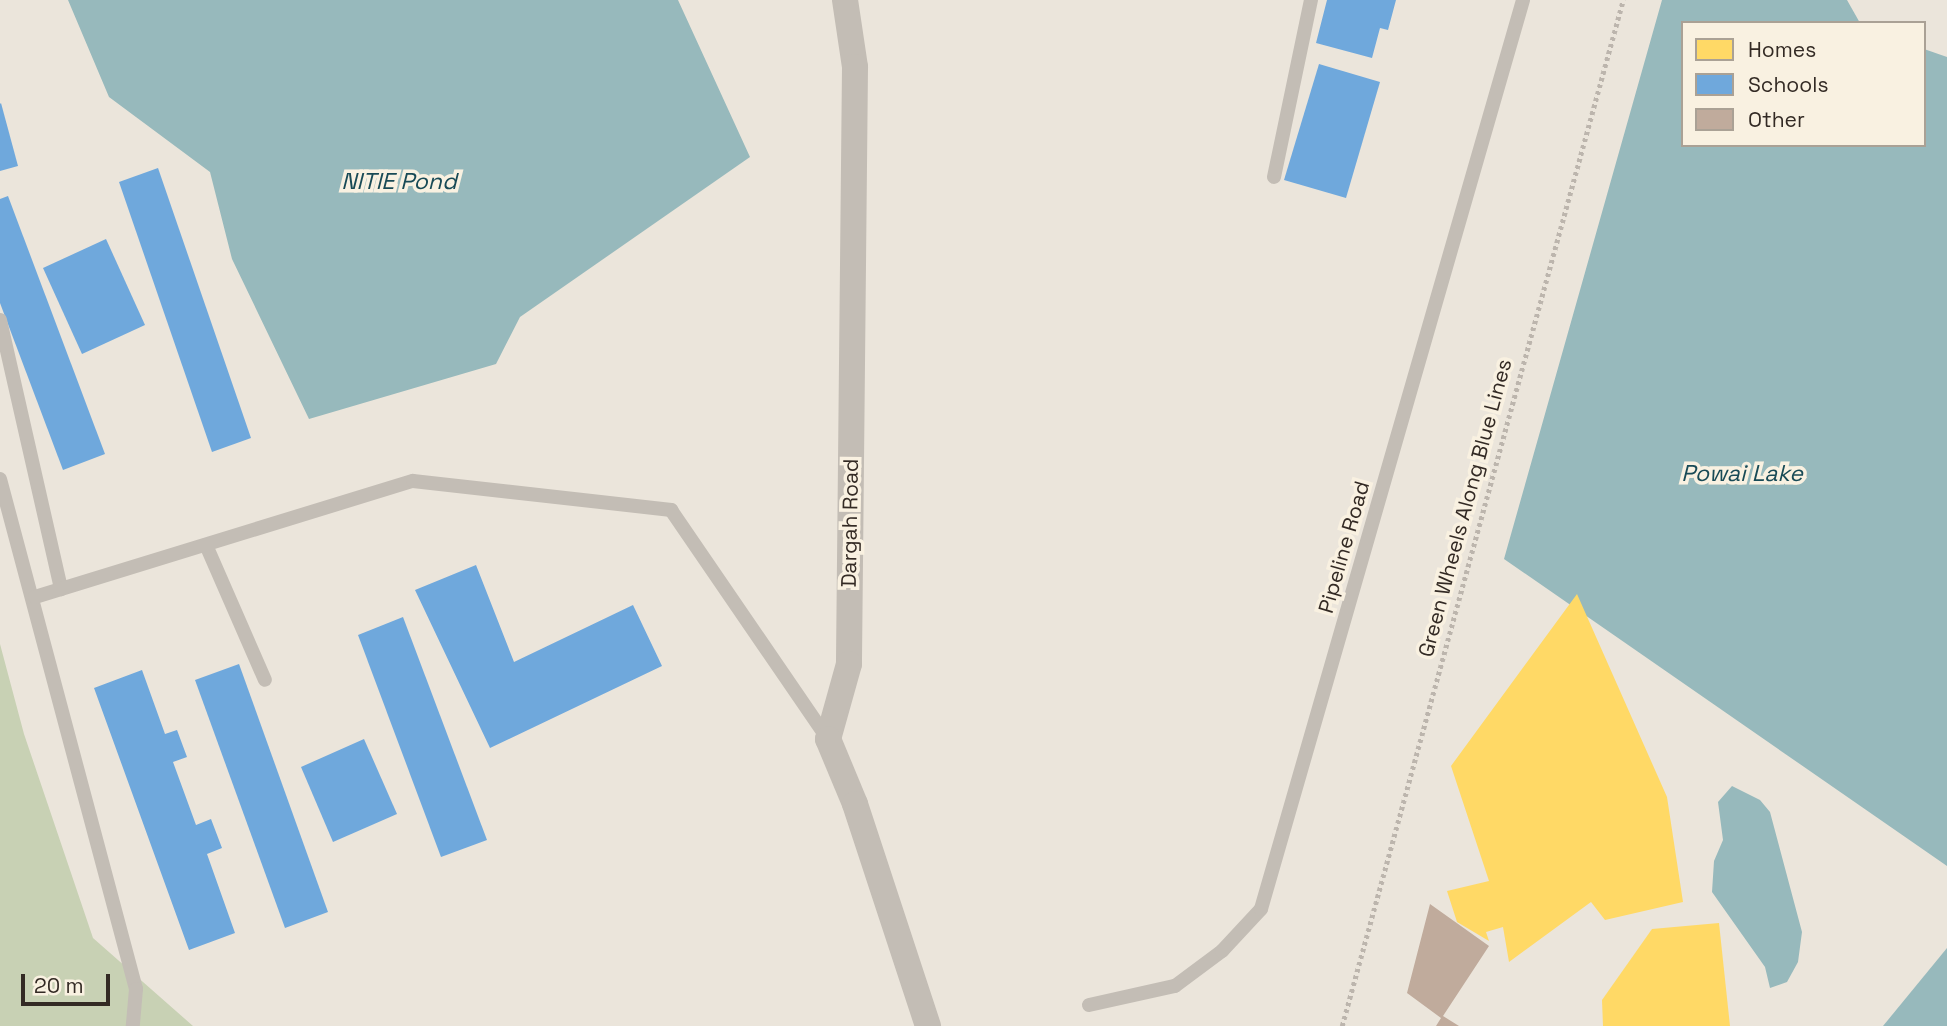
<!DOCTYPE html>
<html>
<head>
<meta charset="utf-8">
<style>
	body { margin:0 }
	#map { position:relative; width:1947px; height:1026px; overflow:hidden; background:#ebe5db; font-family:"Space Grotesk",sans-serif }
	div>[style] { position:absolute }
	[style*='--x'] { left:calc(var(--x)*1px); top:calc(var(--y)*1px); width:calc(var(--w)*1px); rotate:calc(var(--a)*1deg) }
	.green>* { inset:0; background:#c8d1b4 }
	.water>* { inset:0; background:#97b9bc }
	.homes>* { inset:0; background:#ffd966 }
	.schools>* { inset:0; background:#6fa8dc }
	.building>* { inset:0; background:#c0ab9c }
	.path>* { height:4.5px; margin-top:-2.25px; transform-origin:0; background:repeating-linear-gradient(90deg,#bcb5ad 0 3.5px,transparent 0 7px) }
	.lane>* { height:14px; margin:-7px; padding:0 7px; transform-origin:7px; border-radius:7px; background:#c3bdb5 }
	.street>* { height:26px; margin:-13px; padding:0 13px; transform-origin:13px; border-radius:13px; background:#c3bdb5 }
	span { translate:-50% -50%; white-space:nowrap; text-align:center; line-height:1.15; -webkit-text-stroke:7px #f9f1e1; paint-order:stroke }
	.street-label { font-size:21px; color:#332a24 }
	.water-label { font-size:23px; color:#184a56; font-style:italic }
	.legend { position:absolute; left:1681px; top:21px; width:245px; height:126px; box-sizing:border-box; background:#f9f1e1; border:2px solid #aaa195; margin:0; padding:9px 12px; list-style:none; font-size:21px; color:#332a24 }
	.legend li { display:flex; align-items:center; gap:14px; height:35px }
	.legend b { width:35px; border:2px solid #aaa195 }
	.scale { position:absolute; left:21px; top:974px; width:89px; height:32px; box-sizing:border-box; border:4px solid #332a24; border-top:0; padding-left:9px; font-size:21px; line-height:24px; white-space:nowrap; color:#332a24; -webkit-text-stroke:5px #f9f1e1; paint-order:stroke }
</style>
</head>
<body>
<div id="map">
	<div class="green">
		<i style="clip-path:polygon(0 644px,24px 734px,93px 938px,193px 1026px,0 1026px)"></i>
	</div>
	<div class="water">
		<i style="clip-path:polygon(68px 0,678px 0,750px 157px,520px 317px,496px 364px,309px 419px,232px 259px,210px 172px,109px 97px)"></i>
		<i style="clip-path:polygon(1662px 0,1847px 0,1860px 23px,1683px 23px,1683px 145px,1924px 145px,1924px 49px,1947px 57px,1947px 866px,1504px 559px)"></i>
		<i style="clip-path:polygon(1732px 786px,1760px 800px,1770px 812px,1802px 932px,1798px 962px,1787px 982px,1770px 988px,1765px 967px,1712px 892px,1714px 861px,1723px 840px,1718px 802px)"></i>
		<i style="clip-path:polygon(1947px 948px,1947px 1026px,1883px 1026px)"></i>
	</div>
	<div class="homes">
		<i style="clip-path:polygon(1577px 594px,1667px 797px,1683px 902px,1605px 920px,1591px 902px,1509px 962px,1503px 927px,1486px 932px,1489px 941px,1457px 922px,1447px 891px,1489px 881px,1451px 766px)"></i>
		<i style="clip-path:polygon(1719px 923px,1730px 1026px,1603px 1026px,1602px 1000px,1652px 929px)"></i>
	</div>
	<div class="schools">
		<i style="clip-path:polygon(1327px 0,1396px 0,1388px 30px,1380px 28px,1372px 58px,1316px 43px)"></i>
		<i style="clip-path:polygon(1319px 64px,1380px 82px,1346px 198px,1284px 180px)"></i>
		<i style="clip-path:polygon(1px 103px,18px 166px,0 171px,0 104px)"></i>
		<i style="clip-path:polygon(158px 168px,251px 438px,212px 452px,119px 182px)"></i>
		<i style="clip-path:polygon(8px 196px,105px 454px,63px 470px,0 303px,0 199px)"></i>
		<i style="clip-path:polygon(106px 239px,145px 325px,82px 354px,43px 268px)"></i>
		<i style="clip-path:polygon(476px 565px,514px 662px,633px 605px,662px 666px,490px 748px,415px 590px)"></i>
		<i style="clip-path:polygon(403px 617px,487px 840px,441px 857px,358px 635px)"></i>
		<i style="clip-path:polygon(239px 664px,328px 912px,285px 928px,195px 680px)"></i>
		<i style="clip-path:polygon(142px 670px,165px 734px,177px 730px,187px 757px,173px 762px,196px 825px,211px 819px,222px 848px,207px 854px,235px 933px,189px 950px,94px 688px)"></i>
		<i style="clip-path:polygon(364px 739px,397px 814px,333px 842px,301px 767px)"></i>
	</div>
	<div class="building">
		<i style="clip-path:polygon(1430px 904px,1489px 946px,1443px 1016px,1459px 1026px,1436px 1026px,1441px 1018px,1407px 993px)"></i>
	</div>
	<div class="path">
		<i style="--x:1342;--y:1026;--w:1064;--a:-74.68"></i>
	</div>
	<div class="lane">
		<i style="--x:1274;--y:177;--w:181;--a:-78.2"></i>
		<i style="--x:0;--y:320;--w:276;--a:77.2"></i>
		<i style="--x:0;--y:479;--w:528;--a:75.07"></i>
		<i style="--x:136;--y:989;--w:37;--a:95"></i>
		<i style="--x:206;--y:545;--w:147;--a:66.4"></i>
		<i style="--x:35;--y:597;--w:395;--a:-17.1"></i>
		<i style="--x:413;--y:481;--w:260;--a:6.4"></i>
		<i style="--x:671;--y:510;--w:278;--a:55.6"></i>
		<i style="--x:1089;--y:1005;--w:88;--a:-12.5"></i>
		<i style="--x:1175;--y:986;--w:59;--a:-36.7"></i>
		<i style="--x:1222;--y:951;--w:57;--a:-47.1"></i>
		<i style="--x:1261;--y:909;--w:946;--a:-73.92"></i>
	</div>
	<div class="street">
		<i style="--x:845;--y:0;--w:68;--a:81.5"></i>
		<i style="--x:855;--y:67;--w:597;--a:90.58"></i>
		<i style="--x:849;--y:664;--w:78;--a:105.6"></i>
		<i style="--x:828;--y:739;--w:70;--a:67.4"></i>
		<i style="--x:855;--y:804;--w:234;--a:71.8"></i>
	</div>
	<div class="street-label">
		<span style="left:1465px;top:508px;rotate:-75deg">Green Wheels Along Blue Lines</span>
		<span style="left:850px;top:523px;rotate:-89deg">Dargah Road</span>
		<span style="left:1344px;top:547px;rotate:-74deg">Pipeline Road</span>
	</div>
	<div class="water-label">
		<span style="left:399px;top:181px">NITIE Pond</span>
		<span style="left:1742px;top:473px">Powai Lake</span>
	</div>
	<ul class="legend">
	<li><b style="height:19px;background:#ffd966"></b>Homes</li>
	<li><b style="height:19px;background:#6fa8dc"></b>Schools</li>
	<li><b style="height:19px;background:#c0ab9c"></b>Other</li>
	</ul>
	<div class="scale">20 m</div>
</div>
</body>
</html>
